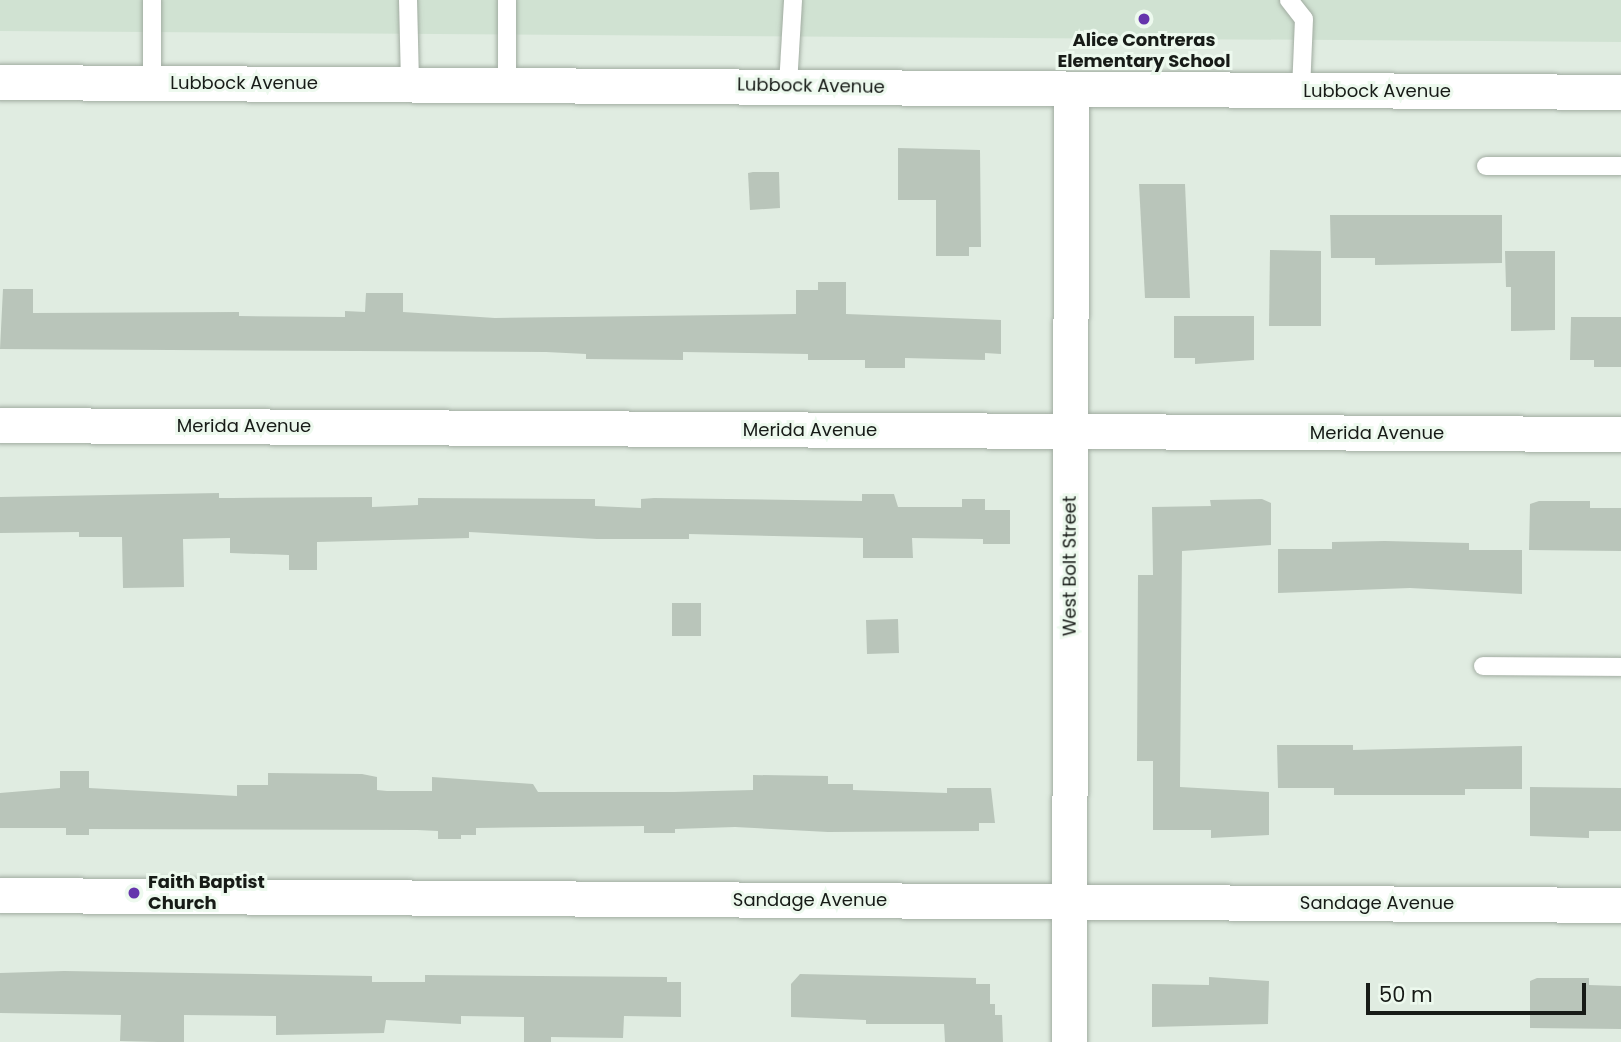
<!DOCTYPE html>
<html>
<head>
<meta charset="utf-8">
<style>
	body { margin:0 }
	#map { position:relative; width:1621px; height:1042px; overflow:hidden; background:#e0ece1; font-family:Poppins,sans-serif }
	div>[style] { position:absolute }
	[style*='--x'] { left:calc(var(--x)*1px); top:calc(var(--y)*1px); width:calc(var(--w)*1px); rotate:calc(var(--a)*1deg) }
	.built>* { inset:0; background:#d0e2d2 }
	.building>* { inset:0; background:#b9c5ba }
	.roads { filter:drop-shadow(0 0 2px #a1aca1) drop-shadow(0 0 2px #a1aca1) }
	.service>* { height:18px; margin:-9px; padding:0 9px; transform-origin:9px; border-radius:9px; background:#fff }
	.minor>* { height:35px; margin:-17.5px; padding:0 17.5px; transform-origin:17.5px; border-radius:17.5px; background:#fff }
	.dots>* { width:19px; height:19px; translate:-50% -50%; box-sizing:border-box; border:4px solid #edf9ee; border-radius:50% }
	span { translate:-50% -50%; white-space:nowrap; text-align:center; line-height:1.15; -webkit-text-stroke:6px #edf9ee; paint-order:stroke }
	.poi-label { font-size:18px; color:#171b17; font-weight:700 }
	.left { translate:0 -50%; text-align:left }
	.street-label { font-size:18px; color:#171b17 }
	.scale { position:absolute; left:1366px; top:983px; width:220px; height:32px; box-sizing:border-box; border:4px solid #171b17; border-top:0; padding-left:9px; font-size:21px; line-height:24px; white-space:nowrap; color:#171b17; -webkit-text-stroke:5px #edf9ee; paint-order:stroke }
</style>
</head>
<body>
<div id="map">
	<div class="built">
		<i style="clip-path:polygon(0 0,1621px 0,1621px 42px,0 31px)"></i>
	</div>
	<div class="building">
		<i style="clip-path:polygon(898px 148px,980px 150px,981px 247px,969px 247px,969px 256px,936px 256px,936px 200px,898px 200px)"></i>
		<i style="clip-path:polygon(753px 172px,779px 172px,780px 208px,750px 210px,748px 173px)"></i>
		<i style="clip-path:polygon(1139px 184px,1185px 184px,1190px 298px,1145px 298px)"></i>
		<i style="clip-path:polygon(1330px 215px,1502px 215px,1502px 263px,1375px 265px,1375px 258px,1331px 258px)"></i>
		<i style="clip-path:polygon(1270px 250px,1321px 251px,1321px 326px,1269px 326px)"></i>
		<i style="clip-path:polygon(1505px 251px,1555px 251px,1555px 330px,1511px 331px,1511px 287px,1506px 287px)"></i>
		<i style="clip-path:polygon(818px 282px,846px 282px,846px 314px,1001px 320px,1001px 354px,985px 353px,985px 360px,905px 358px,905px 368px,865px 368px,865px 360px,808px 360px,808px 354px,683px 352px,683px 360px,586px 359px,586px 354px,546px 352px,0 349px,3px 289px,33px 289px,33px 313px,239px 312px,239px 316px,345px 317px,345px 311px,365px 312px,366px 293px,403px 293px,403px 312px,495px 318px,796px 314px,796px 290px,818px 290px)"></i>
		<i style="clip-path:polygon(1174px 316px,1254px 316px,1254px 360px,1195px 364px,1195px 358px,1174px 358px)"></i>
		<i style="clip-path:polygon(1571px 317px,1621px 317px,1621px 367px,1594px 367px,1594px 360px,1570px 360px)"></i>
		<i style="clip-path:polygon(219px 493px,219px 498px,232px 498px,372px 497px,372px 507px,418px 505px,418px 498px,595px 499px,595px 506px,641px 508px,641px 499px,654px 498px,862px 501px,862px 494px,894px 494px,898px 507px,962px 507px,962px 499px,985px 499px,985px 510px,1010px 510px,1010px 544px,983px 544px,983px 539px,912px 538px,913px 558px,863px 558px,863px 538px,689px 534px,689px 539px,597px 539px,469px 532px,469px 538px,317px 542px,317px 570px,289px 570px,289px 555px,230px 553px,230px 538px,183px 539px,184px 587px,123px 588px,122px 537px,79px 537px,79px 532px,0 533px,0 497px)"></i>
		<i style="clip-path:polygon(1262px 499px,1271px 503px,1271px 545px,1182px 551px,1180px 787px,1269px 792px,1269px 835px,1211px 838px,1211px 830px,1153px 830px,1153px 761px,1137px 761px,1138px 575px,1153px 575px,1152px 507px,1211px 506px,1210px 500px)"></i>
		<i style="clip-path:polygon(1539px 501px,1590px 501px,1590px 508px,1621px 508px,1621px 551px,1529px 550px,1530px 504px)"></i>
		<i style="clip-path:polygon(1385px 541px,1469px 543px,1469px 550px,1522px 550px,1522px 594px,1410px 588px,1278px 593px,1278px 549px,1332px 549px,1332px 542px)"></i>
		<i style="clip-path:polygon(672px 603px,701px 603px,701px 636px,672px 636px)"></i>
		<i style="clip-path:polygon(898px 619px,899px 653px,867px 654px,866px 620px)"></i>
		<i style="clip-path:polygon(1277px 745px,1353px 745px,1353px 750px,1522px 746px,1522px 789px,1465px 789px,1465px 795px,1334px 795px,1334px 788px,1278px 788px)"></i>
		<i style="clip-path:polygon(60px 771px,89px 771px,89px 788px,237px 796px,237px 785px,268px 785px,268px 773px,362px 774px,377px 777px,377px 790px,387px 791px,432px 791px,432px 777px,533px 784px,538px 792px,674px 792px,753px 790px,753px 775px,828px 776px,828px 784px,853px 784px,853px 790px,947px 793px,947px 788px,991px 788px,995px 823px,979px 823px,979px 831px,828px 832px,735px 827px,675px 829px,675px 833px,644px 833px,644px 826px,476px 828px,476px 835px,461px 835px,461px 839px,438px 839px,438px 831px,417px 830px,89px 829px,89px 835px,66px 835px,66px 828px,0 828px,0 793px,60px 788px)"></i>
		<i style="clip-path:polygon(1530px 787px,1621px 788px,1621px 831px,1589px 831px,1589px 838px,1530px 836px)"></i>
		<i style="clip-path:polygon(64px 971px,372px 976px,372px 982px,425px 982px,425px 975px,667px 977px,667px 982px,681px 982px,681px 1017px,624px 1016px,623px 1038px,551px 1037px,551px 1042px,524px 1042px,524px 1017px,461px 1016px,461px 1024px,386px 1020px,384px 1033px,276px 1035px,276px 1016px,184px 1015px,184px 1042px,158px 1042px,120px 1041px,121px 1015px,0 1013px,0 973px)"></i>
		<i style="clip-path:polygon(800px 974px,976px 978px,976px 984px,990px 984px,990px 1004px,995px 1004px,995px 1015px,1002px 1015px,1003px 1042px,945px 1042px,944px 1024px,866px 1024px,866px 1020px,791px 1017px,791px 984px)"></i>
		<i style="clip-path:polygon(1209px 977px,1269px 981px,1268px 1024px,1152px 1027px,1152px 984px,1209px 985px)"></i>
		<i style="clip-path:polygon(1537px 978px,1589px 978px,1589px 985px,1621px 986px,1621px 1029px,1530px 1028px,1530px 981px)"></i>
	</div>
	<div class="roads">
		<div class="service">
			<i style="--x:152;--y:0;--w:83;--a:90"></i>
			<i style="--x:408;--y:0;--w:84;--a:88.6"></i>
			<i style="--x:507;--y:0;--w:84;--a:90"></i>
			<i style="--x:1289;--y:0;--w:24;--a:52"></i>
			<i style="--x:1304;--y:19;--w:71;--a:92.4"></i>
			<i style="--x:788;--y:85;--w:85;--a:-86.6"></i>
			<i style="--x:1486;--y:166;--w:135;--a:0"></i>
			<i style="--x:1483;--y:666;--w:138;--a:0.4"></i>
		</div>
		<div class="minor">
			<i style="--x:0;--y:82;--w:1621;--a:0.35"></i>
			<i style="--x:0;--y:425;--w:1621;--a:0.32"></i>
			<i style="--x:0;--y:895;--w:1621;--a:0.35"></i>
			<i style="--x:1069;--y:1042;--w:953;--a:-89.88"></i>
		</div>
	</div>
	<div class="dots">
		<i style="left:1144px;top:19px;background:#6535ac"></i>
		<i style="left:134px;top:893px;background:#6535ac"></i>
	</div>
	<div class="poi-label">
		<span style="left:1144px;top:51px">Alice Contreras<br>Elementary School</span>
		<span class="left" style="left:148px;top:893px">Faith Baptist<br>Church</span>
	</div>
	<div class="street-label">
		<span style="left:244px;top:83px">Lubbock Avenue</span>
		<span style="left:811px;top:86px;rotate:1deg">Lubbock Avenue</span>
		<span style="left:1377px;top:91px">Lubbock Avenue</span>
		<span style="left:244px;top:426px">Merida Avenue</span>
		<span style="left:810px;top:430px">Merida Avenue</span>
		<span style="left:1377px;top:433px">Merida Avenue</span>
		<span style="left:1070px;top:566px;rotate:-90deg">West Bolt Street</span>
		<span style="left:810px;top:900px">Sandage Avenue</span>
		<span style="left:1377px;top:903px">Sandage Avenue</span>
	</div>
	<div class="scale">50 m</div>
</div>
</body>
</html>
